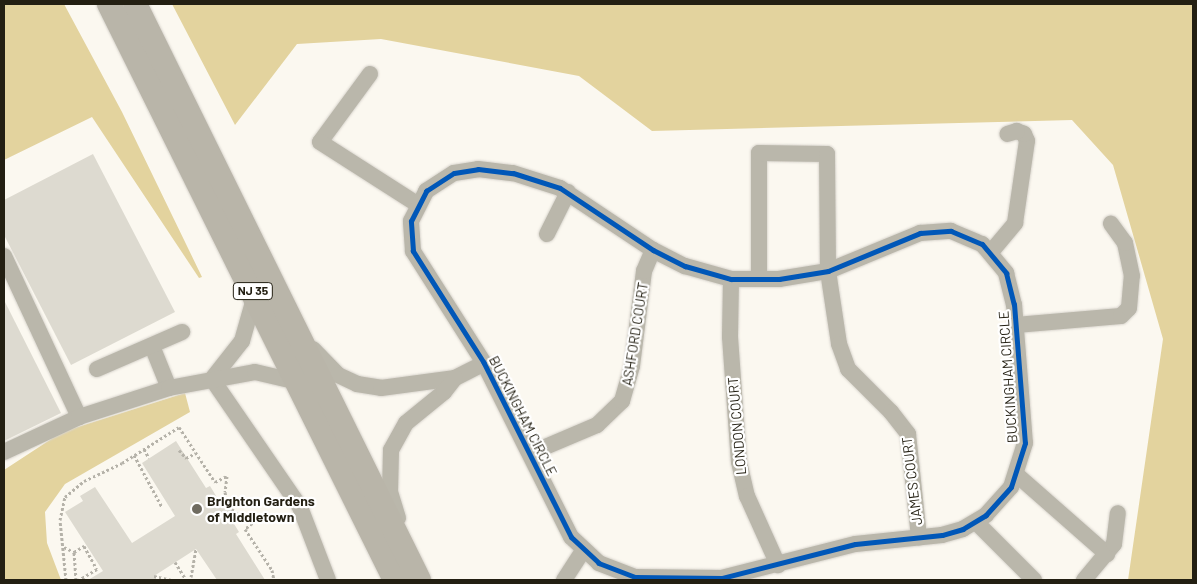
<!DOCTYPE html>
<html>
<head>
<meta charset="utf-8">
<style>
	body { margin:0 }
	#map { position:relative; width:1197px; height:584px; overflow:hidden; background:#fbf8f0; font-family:Barlow,sans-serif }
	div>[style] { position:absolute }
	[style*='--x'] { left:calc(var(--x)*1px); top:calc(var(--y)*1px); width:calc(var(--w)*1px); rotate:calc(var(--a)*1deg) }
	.forest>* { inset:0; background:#e3d39e }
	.building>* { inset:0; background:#dddad0 }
	.path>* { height:3px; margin-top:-1.5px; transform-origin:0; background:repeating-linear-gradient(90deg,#b5b2a9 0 2.5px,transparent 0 5px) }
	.roads { filter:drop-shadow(0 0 1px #d8d4cd) drop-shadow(0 0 1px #d8d4cd) }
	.minor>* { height:16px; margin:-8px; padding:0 8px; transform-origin:8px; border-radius:8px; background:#bab7ab }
	.highway>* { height:24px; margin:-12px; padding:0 12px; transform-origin:12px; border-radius:12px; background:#b9b5a9 }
	.cycleway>* { height:5px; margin:-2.5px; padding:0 2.5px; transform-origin:2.5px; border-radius:2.5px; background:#0057b8 }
	.dots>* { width:14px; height:14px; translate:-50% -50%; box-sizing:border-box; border:2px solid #fff; border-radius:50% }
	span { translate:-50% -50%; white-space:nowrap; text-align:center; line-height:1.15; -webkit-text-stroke:4.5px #fff; paint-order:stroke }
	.shield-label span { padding:1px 4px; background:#fff; border:1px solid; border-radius:4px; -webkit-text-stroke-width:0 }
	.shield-label { font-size:12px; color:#231f12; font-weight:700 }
	.street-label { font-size:14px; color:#231f12 }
	.poi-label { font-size:14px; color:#231f12; font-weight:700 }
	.left { translate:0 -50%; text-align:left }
	.frame { position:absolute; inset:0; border:5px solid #231f12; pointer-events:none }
</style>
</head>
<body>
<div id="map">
	<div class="forest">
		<i style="clip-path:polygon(4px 4px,64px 4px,122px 112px,202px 277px,199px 278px,92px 117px,4px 160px)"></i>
		<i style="clip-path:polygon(172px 4px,1193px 4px,1193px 580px,1128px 580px,1163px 339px,1113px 165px,1072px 120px,652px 131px,579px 76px,381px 39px,297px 44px,235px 125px)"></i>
		<i style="clip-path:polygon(185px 393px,190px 412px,65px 484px,45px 512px,47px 543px,61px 580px,4px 580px,4px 470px,62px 432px)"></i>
	</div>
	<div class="building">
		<i style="clip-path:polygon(93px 154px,175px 312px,71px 365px,4px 235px,4px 200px)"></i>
		<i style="clip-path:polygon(4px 300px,61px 413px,4px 441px)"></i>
		<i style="clip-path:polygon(176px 441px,206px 488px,210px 486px,221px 504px,227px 499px,234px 510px,228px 514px,239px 532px,236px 534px,265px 580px,217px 580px,196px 549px,154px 576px,157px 580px,88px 580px,103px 571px,65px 512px,83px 501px,80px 496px,95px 487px,132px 543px,175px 516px,142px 463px)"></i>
	</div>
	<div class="path">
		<i style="--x:144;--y:449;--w:10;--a:61"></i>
		<i style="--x:179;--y:450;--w:11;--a:49"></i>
		<i style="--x:186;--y:458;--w:11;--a:-27"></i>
		<i style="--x:134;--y:455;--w:59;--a:61.7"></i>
		<i style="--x:64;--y:547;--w:11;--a:27"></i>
		<i style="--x:175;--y:562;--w:19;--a:58"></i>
		<i style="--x:154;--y:576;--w:18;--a:13"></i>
		<i style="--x:191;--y:577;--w:28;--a:-80"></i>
		<i style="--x:66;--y:580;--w:60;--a:-95.7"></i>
		<i style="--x:60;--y:520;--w:24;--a:-78"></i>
		<i style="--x:65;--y:497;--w:25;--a:-40"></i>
		<i style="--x:84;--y:481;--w:42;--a:-25.3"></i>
		<i style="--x:122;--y:463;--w:67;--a:-32.3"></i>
		<i style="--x:179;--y:427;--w:66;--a:56.8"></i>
		<i style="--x:215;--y:482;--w:13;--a:-27"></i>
		<i style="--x:227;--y:476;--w:16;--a:97"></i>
		<i style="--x:225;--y:492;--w:14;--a:78"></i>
		<i style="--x:228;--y:506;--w:14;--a:39"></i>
		<i style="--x:239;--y:515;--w:18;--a:16"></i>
		<i style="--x:256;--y:520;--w:14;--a:141"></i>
		<i style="--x:245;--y:529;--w:49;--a:56.6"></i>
		<i style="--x:272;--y:570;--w:10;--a:79"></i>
		<i style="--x:76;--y:580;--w:28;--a:-94"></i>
		<i style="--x:74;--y:552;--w:12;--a:-31"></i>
		<i style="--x:84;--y:546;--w:26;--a:61"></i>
		<i style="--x:97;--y:569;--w:21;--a:149"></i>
	</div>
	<div class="roads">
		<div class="minor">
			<i style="--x:370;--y:74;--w:84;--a:126.3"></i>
			<i style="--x:320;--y:142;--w:115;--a:32.6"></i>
			<i style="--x:478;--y:169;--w:35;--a:7"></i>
			<i style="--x:513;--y:173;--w:49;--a:17.7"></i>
			<i style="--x:560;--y:188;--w:112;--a:33.7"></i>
			<i style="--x:653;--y:250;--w:36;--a:27"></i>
			<i style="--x:685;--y:266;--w:48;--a:15.8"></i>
			<i style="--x:731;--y:279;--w:48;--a:0"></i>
			<i style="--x:779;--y:279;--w:50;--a:-9.3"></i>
			<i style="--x:828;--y:271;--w:100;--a:-22.4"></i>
			<i style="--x:920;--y:233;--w:31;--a:-4"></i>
			<i style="--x:951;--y:231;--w:34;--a:23"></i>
			<i style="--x:982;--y:244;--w:38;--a:50"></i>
			<i style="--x:1006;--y:273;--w:32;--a:76"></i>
			<i style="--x:1014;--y:304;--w:139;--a:85.5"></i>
			<i style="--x:1025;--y:443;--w:46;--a:107.7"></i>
			<i style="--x:1011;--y:487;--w:38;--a:132"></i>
			<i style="--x:986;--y:515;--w:27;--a:149"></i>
			<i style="--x:963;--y:529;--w:22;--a:164"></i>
			<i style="--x:942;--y:535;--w:87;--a:174.1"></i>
			<i style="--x:855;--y:544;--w:137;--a:165.7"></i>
			<i style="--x:722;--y:578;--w:87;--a:-179.3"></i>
			<i style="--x:635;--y:577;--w:39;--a:-159"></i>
			<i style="--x:599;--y:563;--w:38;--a:-137"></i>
			<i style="--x:571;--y:537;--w:195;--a:-116.6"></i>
			<i style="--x:484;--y:363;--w:133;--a:-122.4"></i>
			<i style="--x:413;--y:251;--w:30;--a:-94"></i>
			<i style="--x:411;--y:221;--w:34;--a:-63"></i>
			<i style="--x:426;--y:191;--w:33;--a:-33"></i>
			<i style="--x:454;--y:173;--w:24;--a:-9"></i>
			<i style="--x:547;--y:234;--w:47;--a:-63.4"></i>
			<i style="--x:991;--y:252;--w:38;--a:-50"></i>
			<i style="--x:1015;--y:223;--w:83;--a:-81.7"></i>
			<i style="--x:1027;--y:141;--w:8;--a:-113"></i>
			<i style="--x:1024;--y:134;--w:8;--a:-157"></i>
			<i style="--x:1017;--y:131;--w:10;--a:163"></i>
			<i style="--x:4;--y:256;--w:178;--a:65"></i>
			<i style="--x:731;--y:279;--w:58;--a:91"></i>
			<i style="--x:730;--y:337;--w:125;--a:85.9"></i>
			<i style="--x:739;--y:462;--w:35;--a:77"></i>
			<i style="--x:747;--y:496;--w:76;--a:65.8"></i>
			<i style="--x:759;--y:279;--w:126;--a:-90"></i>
			<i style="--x:759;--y:153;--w:68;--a:0.8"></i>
			<i style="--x:827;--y:154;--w:117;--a:89.5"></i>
			<i style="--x:828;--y:271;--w:74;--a:81.4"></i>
			<i style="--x:839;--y:344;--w:27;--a:70"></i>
			<i style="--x:848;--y:369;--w:61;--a:45"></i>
			<i style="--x:891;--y:412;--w:28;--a:52"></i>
			<i style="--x:908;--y:434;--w:104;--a:83.9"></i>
			<i style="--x:1016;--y:325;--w:105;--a:-4.9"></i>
			<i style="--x:1121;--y:316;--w:11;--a:-45"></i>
			<i style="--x:1129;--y:308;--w:32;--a:-85"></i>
			<i style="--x:1132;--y:276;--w:34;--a:-102"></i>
			<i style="--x:1125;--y:243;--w:24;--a:-126"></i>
			<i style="--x:152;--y:346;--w:45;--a:68"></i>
			<i style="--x:313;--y:349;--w:36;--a:46"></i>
			<i style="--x:338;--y:375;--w:21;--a:25"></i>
			<i style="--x:357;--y:384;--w:24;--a:9"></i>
			<i style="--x:381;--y:388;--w:75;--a:-7.7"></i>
			<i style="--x:455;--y:378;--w:33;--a:-27"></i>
			<i style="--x:97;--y:369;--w:93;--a:-23.5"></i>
			<i style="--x:212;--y:379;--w:155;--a:55.5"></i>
			<i style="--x:300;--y:507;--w:78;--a:69"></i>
			<i style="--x:212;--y:379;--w:48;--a:-51.7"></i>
			<i style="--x:242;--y:341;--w:48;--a:-74.2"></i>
			<i style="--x:4;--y:452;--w:83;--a:-25"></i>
			<i style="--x:79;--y:417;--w:95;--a:-17.9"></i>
			<i style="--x:169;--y:388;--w:87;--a:-10.5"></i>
			<i style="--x:255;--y:372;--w:44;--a:13.1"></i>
			<i style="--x:531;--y:453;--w:72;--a:-23"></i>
			<i style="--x:597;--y:425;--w:35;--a:-44"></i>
			<i style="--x:622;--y:401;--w:36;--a:-74"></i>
			<i style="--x:632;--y:366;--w:96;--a:-82.8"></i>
			<i style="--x:644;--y:271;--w:23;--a:-67"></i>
			<i style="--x:1017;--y:475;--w:120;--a:41.3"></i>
			<i style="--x:398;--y:518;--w:27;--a:-107"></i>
			<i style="--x:390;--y:492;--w:42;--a:-88.6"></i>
			<i style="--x:391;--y:450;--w:31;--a:-61"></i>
			<i style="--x:406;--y:423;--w:49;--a:-39.2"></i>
			<i style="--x:444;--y:392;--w:18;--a:-52"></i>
			<i style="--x:976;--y:522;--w:82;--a:45"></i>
			<i style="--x:564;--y:580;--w:35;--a:-57"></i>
			<i style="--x:1084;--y:580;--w:47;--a:-50.2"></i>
			<i style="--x:1114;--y:544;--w:31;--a:-83"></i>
		</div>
		<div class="highway">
			<i style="--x:109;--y:4;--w:643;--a:63.59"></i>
			<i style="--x:135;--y:4;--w:642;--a:63.75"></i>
		</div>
	</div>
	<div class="cycleway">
		<i style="--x:478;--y:169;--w:35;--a:7"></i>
		<i style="--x:513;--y:173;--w:49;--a:17.7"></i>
		<i style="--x:560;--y:188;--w:112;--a:33.7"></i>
		<i style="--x:653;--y:250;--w:36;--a:27"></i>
		<i style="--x:685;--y:266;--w:48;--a:15.8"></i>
		<i style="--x:731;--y:279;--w:48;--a:0"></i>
		<i style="--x:779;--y:279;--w:50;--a:-9.3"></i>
		<i style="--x:828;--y:271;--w:100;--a:-22.4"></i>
		<i style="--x:920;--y:233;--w:31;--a:-4"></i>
		<i style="--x:951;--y:231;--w:34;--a:23"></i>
		<i style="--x:982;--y:244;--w:38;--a:50"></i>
		<i style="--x:1006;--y:273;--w:32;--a:76"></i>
		<i style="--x:1014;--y:304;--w:139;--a:85.5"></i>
		<i style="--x:1025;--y:443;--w:46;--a:107.7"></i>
		<i style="--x:1011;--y:487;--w:38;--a:132"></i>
		<i style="--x:986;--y:515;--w:27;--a:149"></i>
		<i style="--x:963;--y:529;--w:22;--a:164"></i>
		<i style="--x:942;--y:535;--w:87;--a:174.1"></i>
		<i style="--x:855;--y:544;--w:137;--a:165.7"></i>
		<i style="--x:722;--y:578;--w:87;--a:-179.3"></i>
		<i style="--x:635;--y:577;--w:39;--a:-159"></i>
		<i style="--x:599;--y:563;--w:38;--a:-137"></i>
		<i style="--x:571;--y:537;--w:195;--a:-116.6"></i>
		<i style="--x:484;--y:363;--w:133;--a:-122.4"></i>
		<i style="--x:413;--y:251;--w:30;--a:-94"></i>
		<i style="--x:411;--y:221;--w:34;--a:-63"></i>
		<i style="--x:426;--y:191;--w:33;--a:-33"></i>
		<i style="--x:454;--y:173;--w:24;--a:-9"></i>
	</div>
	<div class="dots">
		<i style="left:197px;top:509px;background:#6f6b60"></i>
	</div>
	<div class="shield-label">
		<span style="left:253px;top:291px">NJ 35</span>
	</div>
	<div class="street-label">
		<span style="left:635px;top:334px;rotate:-81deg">ASHFORD COURT</span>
		<span style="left:1008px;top:377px;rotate:-94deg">BUCKINGHAM CIRCLE</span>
		<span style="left:523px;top:416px;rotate:63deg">BUCKINGHAM CIRCLE</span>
		<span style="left:737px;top:426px;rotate:-95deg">LONDON COURT</span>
		<span style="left:912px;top:481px;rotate:-97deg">JAMES COURT</span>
	</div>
	<div class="poi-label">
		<span class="left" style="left:207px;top:509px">Brighton Gardens<br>of Middletown</span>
	</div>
	<div class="frame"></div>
</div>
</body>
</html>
